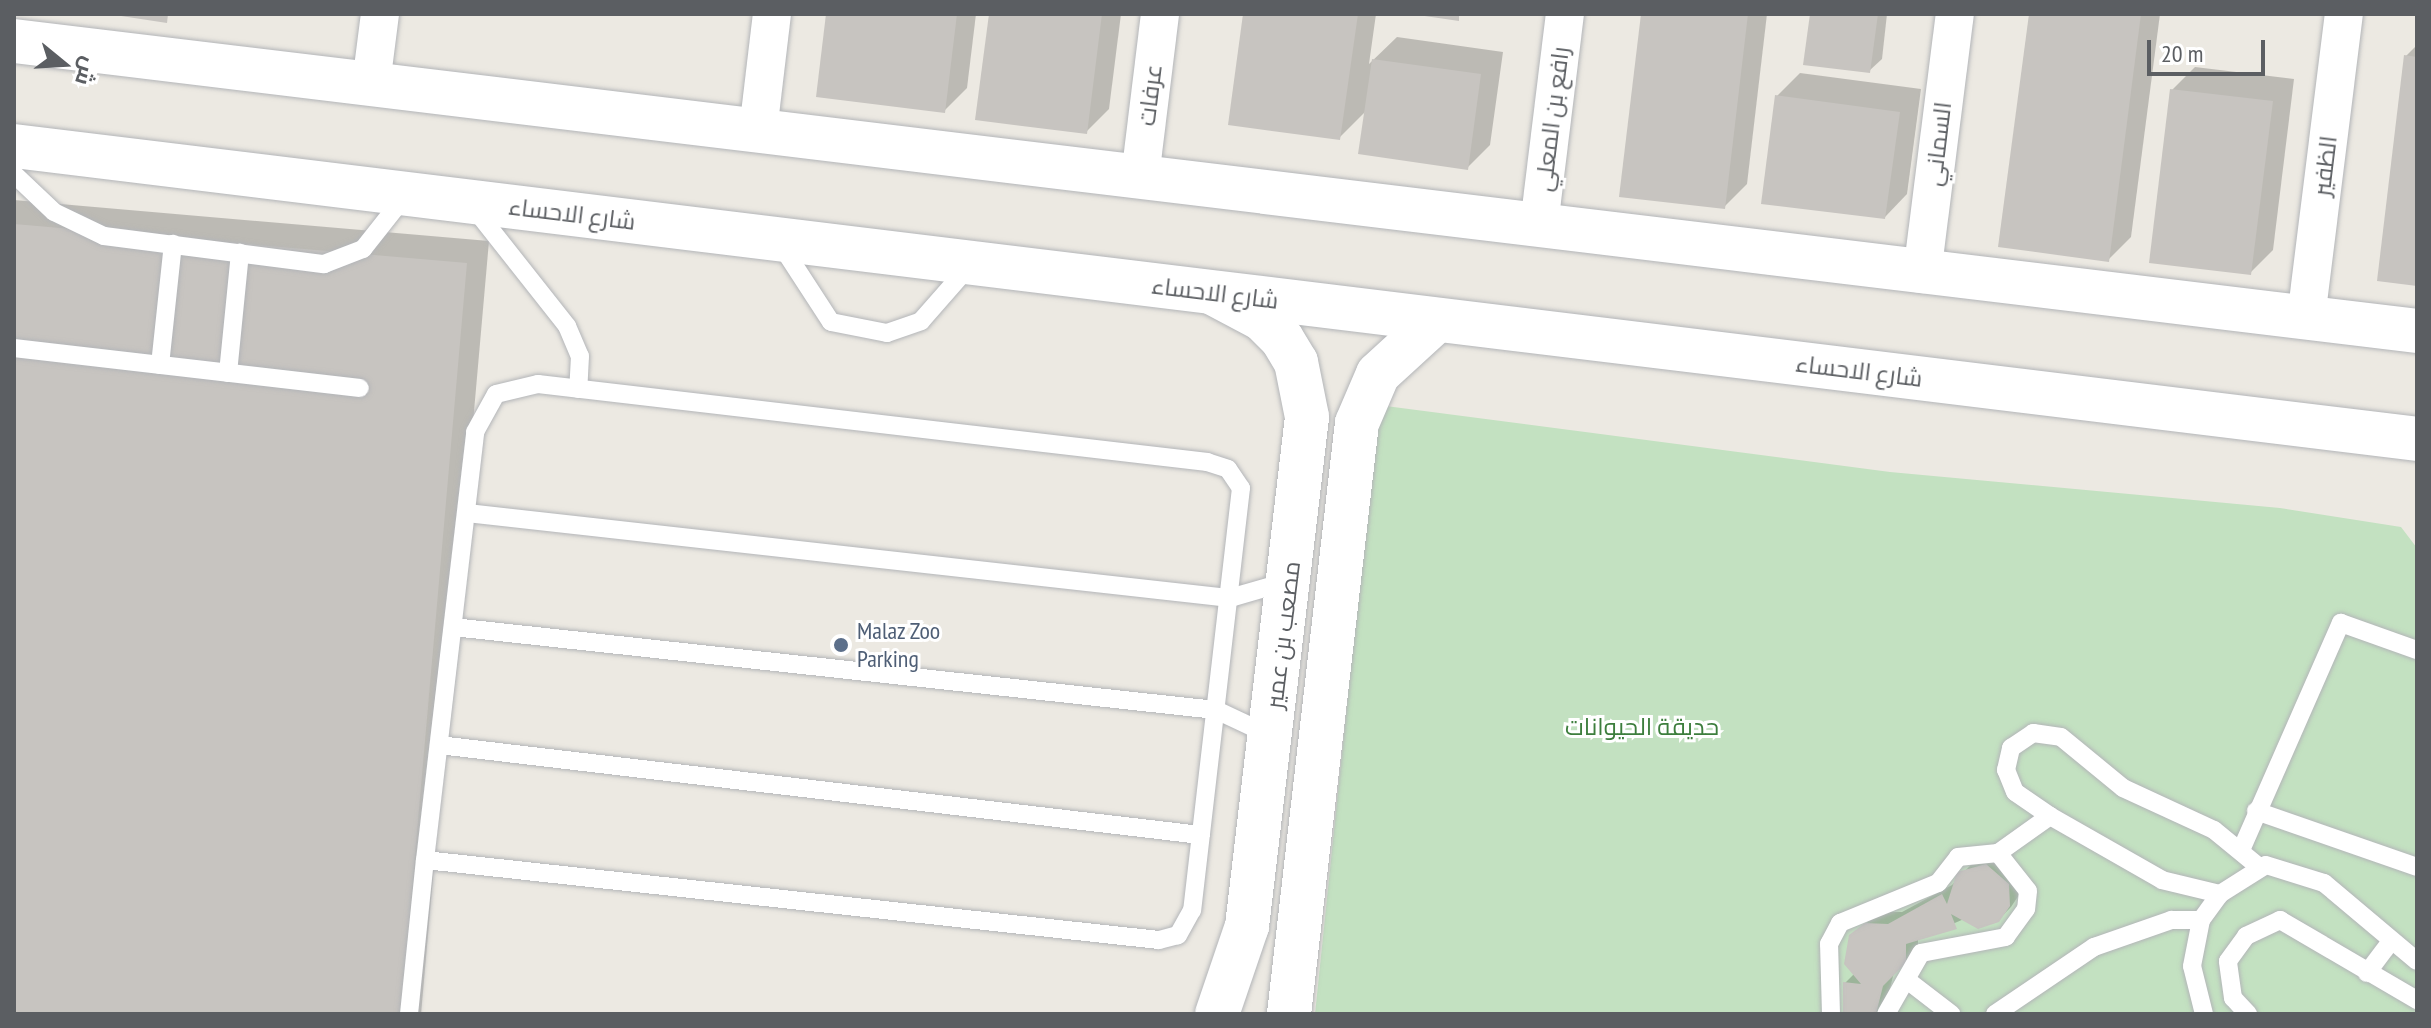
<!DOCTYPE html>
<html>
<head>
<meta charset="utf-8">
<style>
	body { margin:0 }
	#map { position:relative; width:2431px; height:1028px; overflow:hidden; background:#ece9e2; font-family:"PT Sans Narrow",Cairo,sans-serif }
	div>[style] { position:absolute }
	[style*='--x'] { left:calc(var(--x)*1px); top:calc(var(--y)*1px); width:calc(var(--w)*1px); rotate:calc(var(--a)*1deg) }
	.green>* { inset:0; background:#c3e1c1 }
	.shadow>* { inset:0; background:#0003 }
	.building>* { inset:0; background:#c7c4c0 }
	.roads { filter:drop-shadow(0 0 2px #b3b5b8) drop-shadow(0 0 2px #b3b5b8) }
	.service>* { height:18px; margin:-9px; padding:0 9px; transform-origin:9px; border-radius:9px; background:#fff }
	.minor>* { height:38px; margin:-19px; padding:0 19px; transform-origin:19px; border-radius:19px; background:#fff }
	.tertiary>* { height:44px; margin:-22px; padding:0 22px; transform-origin:22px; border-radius:22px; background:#fff }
	.secondary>* { height:44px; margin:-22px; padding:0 22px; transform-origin:22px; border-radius:22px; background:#fff }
	.dots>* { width:22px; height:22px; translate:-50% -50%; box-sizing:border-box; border:4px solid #fff; border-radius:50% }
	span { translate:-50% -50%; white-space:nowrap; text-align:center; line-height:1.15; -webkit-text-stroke:6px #fff; paint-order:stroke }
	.street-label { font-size:24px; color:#5b5e62 }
	.service-label { font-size:24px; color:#4e5e75 }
	.left { translate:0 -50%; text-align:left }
	.park-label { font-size:24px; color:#3d7e3d }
	.frame { position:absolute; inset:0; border:16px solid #5b5e62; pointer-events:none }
	.north { position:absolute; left:24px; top:24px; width:80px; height:80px; -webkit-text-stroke:6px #fff; paint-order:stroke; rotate:108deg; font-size:22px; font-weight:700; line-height:32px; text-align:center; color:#5b5e62 }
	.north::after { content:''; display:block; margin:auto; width:28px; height:36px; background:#5b5e62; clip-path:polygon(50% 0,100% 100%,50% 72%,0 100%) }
	.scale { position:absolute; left:2147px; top:40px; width:118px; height:36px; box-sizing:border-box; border:4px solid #5b5e62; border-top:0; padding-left:10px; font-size:24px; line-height:28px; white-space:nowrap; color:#5b5e62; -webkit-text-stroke:6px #fff; paint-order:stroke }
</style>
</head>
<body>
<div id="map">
	<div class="green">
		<i style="clip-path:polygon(1378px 405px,1890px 472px,2280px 508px,2401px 527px,2417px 548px,2417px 1014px,1315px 1014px)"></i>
	</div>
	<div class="shadow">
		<i style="clip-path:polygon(828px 14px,976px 14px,967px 88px,944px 111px)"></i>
		<i style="clip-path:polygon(991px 14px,1121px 14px,1109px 109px,1086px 132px)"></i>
		<i style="clip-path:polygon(1245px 14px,1376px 14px,1369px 64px,1397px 37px,1503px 52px,1490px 145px,1467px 168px,1366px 111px,1339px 138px)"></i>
		<i style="clip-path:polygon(1643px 14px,1767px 14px,1747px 184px,1724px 207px)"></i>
		<i style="clip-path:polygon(1812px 14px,1887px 14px,1882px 59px,1869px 71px)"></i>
		<i style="clip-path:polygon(2031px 14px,2160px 14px,2131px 237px,2108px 260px)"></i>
		<i style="clip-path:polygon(2417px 45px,2417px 284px,2406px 56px)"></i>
		<i style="clip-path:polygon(2195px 67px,2294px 79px,2273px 250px,2250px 273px,2172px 90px)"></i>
		<i style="clip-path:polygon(1800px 73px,1921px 89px,1907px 194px,1885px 217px,1777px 96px)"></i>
		<i style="clip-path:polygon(14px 200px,489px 241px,421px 1014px,14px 1014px)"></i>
		<i style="clip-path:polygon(1999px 853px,2021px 892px,2011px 907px,1998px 920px,1964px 919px,1918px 939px,1918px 949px,1894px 972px,1884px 1014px,1845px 1014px,1845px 983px,1855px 973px,1851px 936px,1879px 912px,1902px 912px,1952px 885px,1981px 854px)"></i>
	</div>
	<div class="building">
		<i style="clip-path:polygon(108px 14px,168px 14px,167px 23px)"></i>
		<i style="clip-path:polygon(826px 14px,957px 14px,945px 113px,816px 97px)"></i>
		<i style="clip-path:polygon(989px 14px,1102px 14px,1087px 134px,975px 120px)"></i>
		<i style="clip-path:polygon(1243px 14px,1358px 14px,1340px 140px,1228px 125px)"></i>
		<i style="clip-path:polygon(1411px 14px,1459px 14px,1459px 21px)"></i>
		<i style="clip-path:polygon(1641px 14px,1748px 14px,1725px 209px,1619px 197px)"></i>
		<i style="clip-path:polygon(1810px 14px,1878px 14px,1870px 73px,1803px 65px)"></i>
		<i style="clip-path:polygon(2029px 14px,2141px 14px,2109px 262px,1998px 247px)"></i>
		<i style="clip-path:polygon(2404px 55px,2417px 57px,2417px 286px,2377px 281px)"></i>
		<i style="clip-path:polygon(1372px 59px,1481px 74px,1468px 170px,1358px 154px)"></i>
		<i style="clip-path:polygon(2170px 89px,2273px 101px,2251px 275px,2149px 263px)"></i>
		<i style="clip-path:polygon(1775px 95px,1900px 112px,1885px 219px,1761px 204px)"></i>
		<i style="clip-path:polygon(14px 224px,467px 263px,401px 1014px,14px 1014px)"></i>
		<i style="clip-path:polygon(1986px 864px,2009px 884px,2010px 906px,1999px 922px,1978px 929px,1951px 914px,1957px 929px,1906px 944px,1906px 963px,1883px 986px,1876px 1014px,1843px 1014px,1843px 982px,1861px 984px,1844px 964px,1849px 935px,1865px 923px,1888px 924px,1942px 894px,1947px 904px,1957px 872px)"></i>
	</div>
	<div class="roads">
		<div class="service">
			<i style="--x:14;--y:174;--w:55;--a:43.5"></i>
			<i style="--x:54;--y:212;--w:55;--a:25.6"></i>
			<i style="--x:104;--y:236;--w:222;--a:7.3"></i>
			<i style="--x:324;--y:264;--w:42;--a:-21"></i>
			<i style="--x:363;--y:249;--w:66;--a:-51.7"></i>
			<i style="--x:473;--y:207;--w:152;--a:51.7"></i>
			<i style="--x:567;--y:326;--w:33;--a:67"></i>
			<i style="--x:580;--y:356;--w:33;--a:93"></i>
			<i style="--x:779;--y:242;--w:95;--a:57"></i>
			<i style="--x:831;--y:322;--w:57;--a:11.1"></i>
			<i style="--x:887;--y:333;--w:36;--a:-19"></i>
			<i style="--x:921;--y:321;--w:76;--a:-48.7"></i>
			<i style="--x:14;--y:348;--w:348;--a:6.6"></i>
			<i style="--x:160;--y:365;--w:122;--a:-83.9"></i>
			<i style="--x:228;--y:373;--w:121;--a:-84.3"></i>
			<i style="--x:467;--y:513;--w:768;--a:6.36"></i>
			<i style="--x:1230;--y:598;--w:57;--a:-16.2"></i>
			<i style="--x:453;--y:627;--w:768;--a:6.21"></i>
			<i style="--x:1216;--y:710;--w:56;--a:25.2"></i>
			<i style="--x:439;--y:745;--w:767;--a:6.74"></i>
			<i style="--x:2256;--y:811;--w:170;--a:19.2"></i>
			<i style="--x:2050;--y:816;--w:42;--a:-145.6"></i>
			<i style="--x:2015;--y:792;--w:24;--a:-112"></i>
			<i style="--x:2006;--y:770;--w:23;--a:-77"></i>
			<i style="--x:2011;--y:748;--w:27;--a:-34"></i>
			<i style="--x:2033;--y:733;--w:28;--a:8"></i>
			<i style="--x:2061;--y:737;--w:80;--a:39.4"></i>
			<i style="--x:2123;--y:788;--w:100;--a:24.8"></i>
			<i style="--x:2214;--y:830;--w:58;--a:39.4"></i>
			<i style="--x:2242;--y:848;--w:246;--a:-66.3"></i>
			<i style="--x:2341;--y:623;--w:81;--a:19.6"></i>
			<i style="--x:1998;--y:853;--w:64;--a:-35.4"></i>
			<i style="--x:2050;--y:816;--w:129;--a:29.7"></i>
			<i style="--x:2162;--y:880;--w:60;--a:13.6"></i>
			<i style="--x:2367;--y:973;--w:40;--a:-53"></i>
			<i style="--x:1907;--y:980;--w:56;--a:37.7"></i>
			<i style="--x:409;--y:1014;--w:155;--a:-84.1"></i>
			<i style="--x:425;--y:860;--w:431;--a:-83.3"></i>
			<i style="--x:475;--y:432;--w:43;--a:-61.1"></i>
			<i style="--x:496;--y:394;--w:43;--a:-13.4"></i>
			<i style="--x:538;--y:384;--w:674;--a:6.65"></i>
			<i style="--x:1207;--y:462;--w:22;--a:18"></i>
			<i style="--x:1228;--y:469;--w:23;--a:56"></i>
			<i style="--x:1241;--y:488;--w:425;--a:96.6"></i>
			<i style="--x:1192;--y:910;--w:29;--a:119"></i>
			<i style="--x:1178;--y:935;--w:20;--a:165"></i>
			<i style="--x:1159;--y:940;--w:738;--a:-173.78"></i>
			<i style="--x:1831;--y:1014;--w:70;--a:-91.6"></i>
			<i style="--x:1829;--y:944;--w:24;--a:-62"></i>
			<i style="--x:1840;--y:923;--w:106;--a:-22.2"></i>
			<i style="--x:1938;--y:883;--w:33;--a:-52"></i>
			<i style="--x:1958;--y:857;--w:40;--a:-5.7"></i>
			<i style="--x:1998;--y:853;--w:48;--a:51.7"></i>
			<i style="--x:2028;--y:891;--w:18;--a:96"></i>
			<i style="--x:2026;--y:909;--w:34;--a:126"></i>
			<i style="--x:2006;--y:937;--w:86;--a:169.3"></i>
			<i style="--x:1921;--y:953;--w:70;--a:119.8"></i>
			<i style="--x:1995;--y:1014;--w:120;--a:-34.1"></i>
			<i style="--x:2094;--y:947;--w:82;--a:-19.3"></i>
			<i style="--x:2171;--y:920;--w:30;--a:0"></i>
			<i style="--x:2204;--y:1014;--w:49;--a:-104"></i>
			<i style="--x:2192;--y:966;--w:47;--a:-78.9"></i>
			<i style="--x:2201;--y:920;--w:32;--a:-54"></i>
			<i style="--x:2220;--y:894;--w:54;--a:-32.2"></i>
			<i style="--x:2266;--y:865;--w:61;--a:17.2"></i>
			<i style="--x:2324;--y:883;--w:121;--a:40"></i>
			<i style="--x:2248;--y:1014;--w:22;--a:-133"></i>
			<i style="--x:2233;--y:998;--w:37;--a:-98"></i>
			<i style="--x:2228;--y:961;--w:31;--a:-54"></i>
			<i style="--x:2246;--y:936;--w:38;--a:-25"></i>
			<i style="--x:2280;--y:920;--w:159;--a:30.3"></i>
		</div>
		<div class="minor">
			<i style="--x:371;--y:84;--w:71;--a:-82.7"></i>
			<i style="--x:758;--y:131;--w:118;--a:-83.2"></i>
			<i style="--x:1140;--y:177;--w:164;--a:-83"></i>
			<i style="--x:1539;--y:225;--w:213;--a:-83"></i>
			<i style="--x:1922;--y:274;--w:262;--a:-82.8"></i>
			<i style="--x:2306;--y:318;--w:306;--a:-82.9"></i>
		</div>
		<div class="tertiary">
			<i style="--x:1213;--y:293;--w:55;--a:28"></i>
			<i style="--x:1262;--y:319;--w:28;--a:45"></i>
			<i style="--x:1282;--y:339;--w:27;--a:59"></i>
			<i style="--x:1296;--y:362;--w:56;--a:78.7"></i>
			<i style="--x:1307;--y:417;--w:513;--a:96.72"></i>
			<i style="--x:1247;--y:926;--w:93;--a:108.8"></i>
			<i style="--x:1289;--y:1014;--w:595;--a:-83.44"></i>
			<i style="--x:1357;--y:423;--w:53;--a:-66.8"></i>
			<i style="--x:1378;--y:374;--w:80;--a:-42.5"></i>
		</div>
		<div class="secondary">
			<i style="--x:14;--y:41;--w:2420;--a:6.88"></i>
			<i style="--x:14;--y:146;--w:2421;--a:6.95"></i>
		</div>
	</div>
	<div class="dots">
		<i style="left:841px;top:645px;background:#5c6f8a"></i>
	</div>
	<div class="street-label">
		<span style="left:1150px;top:95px;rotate:-83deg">عرفات</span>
		<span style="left:1552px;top:119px;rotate:-83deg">رافع بن المعلي</span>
		<span style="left:1938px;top:144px;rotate:-83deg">السماني</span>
		<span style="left:2325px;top:166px;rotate:-83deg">الظفير</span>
		<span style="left:572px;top:214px;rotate:7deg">شارع الاحساء</span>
		<span style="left:1215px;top:293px;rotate:7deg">شارع الاحساء</span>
		<span style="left:1859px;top:371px;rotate:7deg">شارع الاحساء</span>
		<span style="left:1283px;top:635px;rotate:-83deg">مصعب بن عمير</span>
	</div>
	<div class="service-label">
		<span class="left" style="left:857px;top:645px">Malaz Zoo<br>Parking</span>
	</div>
	<div class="park-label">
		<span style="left:1642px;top:727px">حديقة الحيوانات</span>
	</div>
	<div class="frame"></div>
	<div class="north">ش</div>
	<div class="scale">20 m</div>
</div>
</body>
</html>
